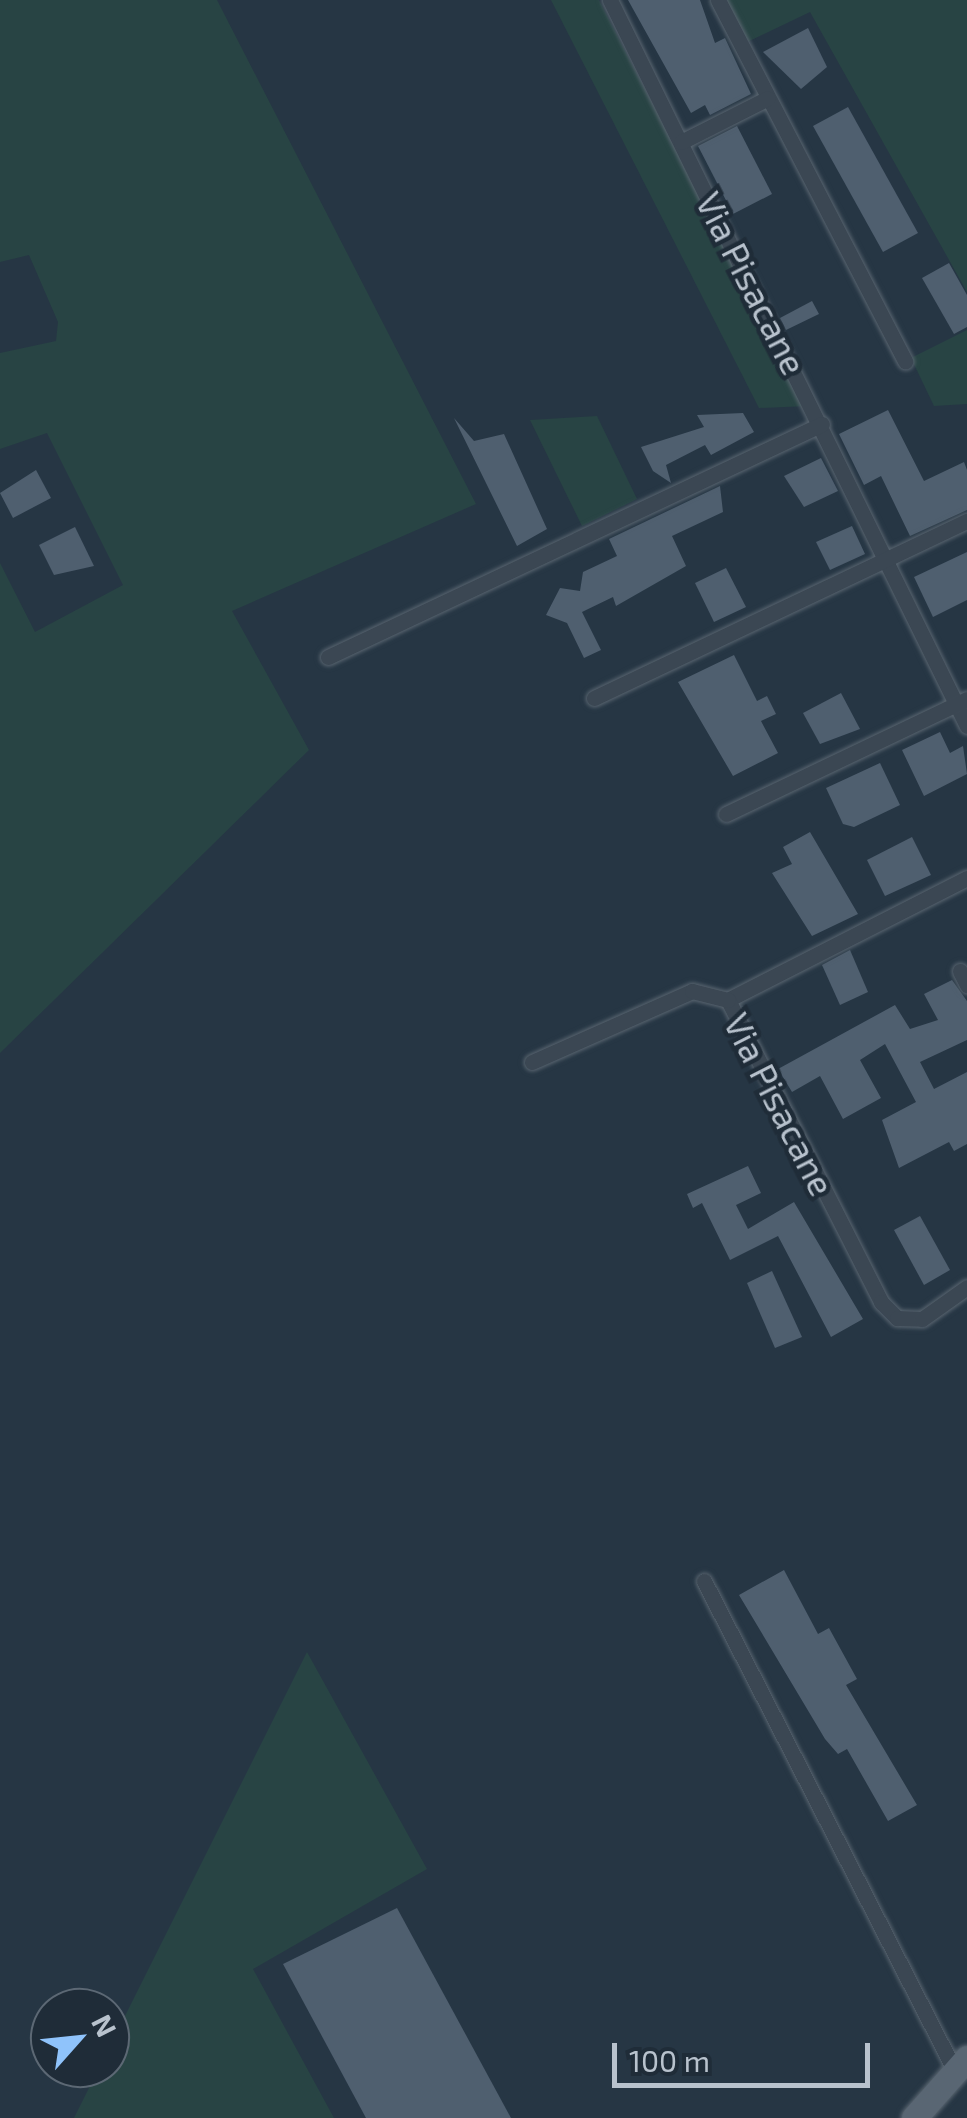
<!DOCTYPE html>
<html>
<head>
<meta charset="utf-8">
<style>
	body { margin:0 }
	#map { position:relative; width:967px; height:2118px; overflow:hidden; background:#263644; font-family:"Exo 2",sans-serif }
	div>[style] { position:absolute }
	[style*='--x'] { left:calc(var(--x)*1px); top:calc(var(--y)*1px); width:calc(var(--w)*1px); rotate:calc(var(--a)*1deg) }
	.green>* { inset:0; background:#284444 }
	.building>* { inset:0; background:#4f5f6f }
	.roads { filter:drop-shadow(0 0 2px #596570) drop-shadow(0 0 2px #596570) }
	.minor>* { height:15px; margin:-7.5px; padding:0 7.5px; transform-origin:7.5px; border-radius:7.5px; background:#3b4753 }
	.primary>* { height:25px; margin:-12.5px; padding:0 12.5px; transform-origin:12.5px; border-radius:12.5px; background:#596673 }
	span { translate:-50% -50%; white-space:nowrap; text-align:center; line-height:1.15; -webkit-text-stroke:9px #1f2c38; paint-order:stroke }
	.street-label { font-size:35px; color:#b8c2cd }
	.north { position:absolute; left:30px; top:1988px; width:100px; height:100px; box-sizing:border-box; background:#1f2c38; border:2px solid #5c6874; border-radius:50%; rotate:63deg; font-size:28px; font-weight:700; line-height:40px; text-align:center; color:#b8c2cd }
	.north::after { content:''; display:block; margin:auto; width:35px; height:45px; background:#8fc3fb; clip-path:polygon(50% 0,100% 100%,50% 72%,0 100%) }
	.scale { position:absolute; left:612px; top:2043px; width:258px; height:45px; box-sizing:border-box; border:5px solid #b8c2cd; border-top:0; padding-left:12px; font-size:30px; line-height:35px; white-space:nowrap; color:#b8c2cd; -webkit-text-stroke:8px #1f2c38; paint-order:stroke }
</style>
</head>
<body>
<div id="map">
	<div class="green">
		<i style="clip-path:polygon(0 0,217px 0,476px 504px,232px 611px,309px 750px,0 1053px,0 563px,35px 632px,123px 585px,47px 433px,0 449px,0 353px,56px 341px,58px 322px,29px 255px,0 262px)"></i>
		<i style="clip-path:polygon(551px 0,599px 0,808px 406px,759px 408px)"></i>
		<i style="clip-path:polygon(723px 0,967px 0,967px 292px,810px 12px,745px 43px)"></i>
		<i style="clip-path:polygon(967px 330px,967px 404px,934px 406px,911px 358px)"></i>
		<i style="clip-path:polygon(597px 416px,637px 499px,582px 526px,530px 420px)"></i>
		<i style="clip-path:polygon(307px 1652px,427px 1869px,253px 1969px,334px 2118px,74px 2118px,99px 2068px,110px 2068px,110px 2046px)"></i>
	</div>
	<div class="building">
		<i style="clip-path:polygon(628px 0,700px 0,715px 43px,725px 38px,751px 94px,710px 115px,705px 105px,691px 113px)"></i>
		<i style="clip-path:polygon(808px 28px,827px 67px,801px 89px,763px 52px)"></i>
		<i style="clip-path:polygon(848px 107px,918px 233px,883px 252px,813px 126px)"></i>
		<i style="clip-path:polygon(737px 126px,772px 194px,733px 214px,698px 146px)"></i>
		<i style="clip-path:polygon(949px 263px,967px 295px,967px 327px,954px 334px,922px 278px)"></i>
		<i style="clip-path:polygon(812px 301px,819px 314px,786px 330px,780px 318px)"></i>
		<i style="clip-path:polygon(888px 410px,924px 481px,964px 462px,967px 470px,967px 510px,910px 536px,881px 476px,864px 485px,839px 434px)"></i>
		<i style="clip-path:polygon(743px 413px,754px 432px,711px 455px,705px 445px,666px 465px,671px 483px,653px 471px,641px 447px,704px 427px,697px 415px)"></i>
		<i style="clip-path:polygon(454px 418px,474px 441px,504px 434px,547px 529px,517px 546px)"></i>
		<i style="clip-path:polygon(821px 458px,838px 491px,804px 507px,784px 476px)"></i>
		<i style="clip-path:polygon(36px 470px,51px 498px,13px 518px,0 493px)"></i>
		<i style="clip-path:polygon(720px 486px,723px 512px,672px 536px,686px 566px,616px 606px,613px 597px,582px 612px,601px 650px,584px 658px,567px 623px,546px 615px,560px 588px,580px 591px,583px 572px,617px 556px,609px 539px)"></i>
		<i style="clip-path:polygon(852px 526px,865px 554px,830px 570px,816px 542px)"></i>
		<i style="clip-path:polygon(75px 527px,94px 566px,54px 575px,39px 545px)"></i>
		<i style="clip-path:polygon(967px 552px,967px 600px,933px 617px,914px 577px)"></i>
		<i style="clip-path:polygon(726px 568px,746px 607px,714px 622px,695px 583px)"></i>
		<i style="clip-path:polygon(734px 655px,757px 701px,767px 696px,776px 714px,761px 721px,778px 753px,733px 776px,678px 682px)"></i>
		<i style="clip-path:polygon(841px 693px,860px 729px,820px 744px,803px 713px)"></i>
		<i style="clip-path:polygon(940px 732px,950px 753px,963px 746px,967px 774px,924px 796px,902px 750px)"></i>
		<i style="clip-path:polygon(880px 763px,900px 805px,854px 827px,843px 824px,826px 788px)"></i>
		<i style="clip-path:polygon(810px 832px,858px 914px,812px 936px,772px 873px,792px 864px,783px 847px)"></i>
		<i style="clip-path:polygon(912px 837px,931px 875px,885px 896px,867px 860px)"></i>
		<i style="clip-path:polygon(850px 950px,868px 992px,840px 1005px,822px 965px)"></i>
		<i style="clip-path:polygon(952px 980px,967px 1001px,967px 1040px,920px 1062px,934px 1089px,967px 1072px,967px 1144px,954px 1151px,949px 1142px,899px 1168px,882px 1120px,916px 1102px,885px 1044px,860px 1060px,881px 1098px,843px 1119px,820px 1076px,792px 1092px,778px 1069px,895px 1005px,910px 1029px,938px 1020px,924px 994px)"></i>
		<i style="clip-path:polygon(748px 1166px,761px 1193px,736px 1205px,748px 1229px,794px 1202px,863px 1319px,831px 1337px,778px 1236px,730px 1260px,702px 1203px,693px 1208px,687px 1194px)"></i>
		<i style="clip-path:polygon(920px 1216px,950px 1270px,924px 1285px,894px 1230px)"></i>
		<i style="clip-path:polygon(772px 1271px,802px 1337px,775px 1348px,747px 1283px)"></i>
		<i style="clip-path:polygon(784px 1570px,818px 1634px,829px 1628px,857px 1679px,846px 1685px,917px 1805px,888px 1821px,847px 1749px,838px 1754px,825px 1739px,739px 1595px)"></i>
		<i style="clip-path:polygon(397px 1908px,511px 2118px,366px 2118px,283px 1964px)"></i>
	</div>
	<div class="roads">
		<div class="minor">
			<i style="--x:610;--y:0;--w:809;--a:63.82"></i>
			<i style="--x:718;--y:0;--w:407;--a:62.6"></i>
			<i style="--x:681;--y:142;--w:97;--a:-26.8"></i>
			<i style="--x:328;--y:657;--w:546;--a:-25.25"></i>
			<i style="--x:594;--y:698;--w:413;--a:-25.4"></i>
			<i style="--x:726;--y:814;--w:267;--a:-25.5"></i>
			<i style="--x:967;--y:878;--w:268;--a:153"></i>
			<i style="--x:728;--y:1000;--w:339;--a:63.1"></i>
			<i style="--x:881;--y:1302;--w:23;--a:45"></i>
			<i style="--x:897;--y:1318;--w:25;--a:2"></i>
			<i style="--x:922;--y:1319;--w:55;--a:-35.4"></i>
			<i style="--x:960;--y:971;--w:16;--a:63"></i>
			<i style="--x:532;--y:1062;--w:175;--a:-23.9"></i>
			<i style="--x:692;--y:991;--w:37;--a:14"></i>
			<i style="--x:704;--y:1581;--w:551;--a:62.88"></i>
		</div>
		<div class="primary">
			<i style="--x:914;--y:2118;--w:80;--a:-48.5"></i>
		</div>
	</div>
	<div class="street-label">
		<span style="left:752px;top:283px;rotate:63deg">Via Pisacane</span>
		<span style="left:780px;top:1104px;rotate:63deg">Via Pisacane</span>
	</div>
	<div class="north">N</div>
	<div class="scale">100 m</div>
</div>
</body>
</html>
